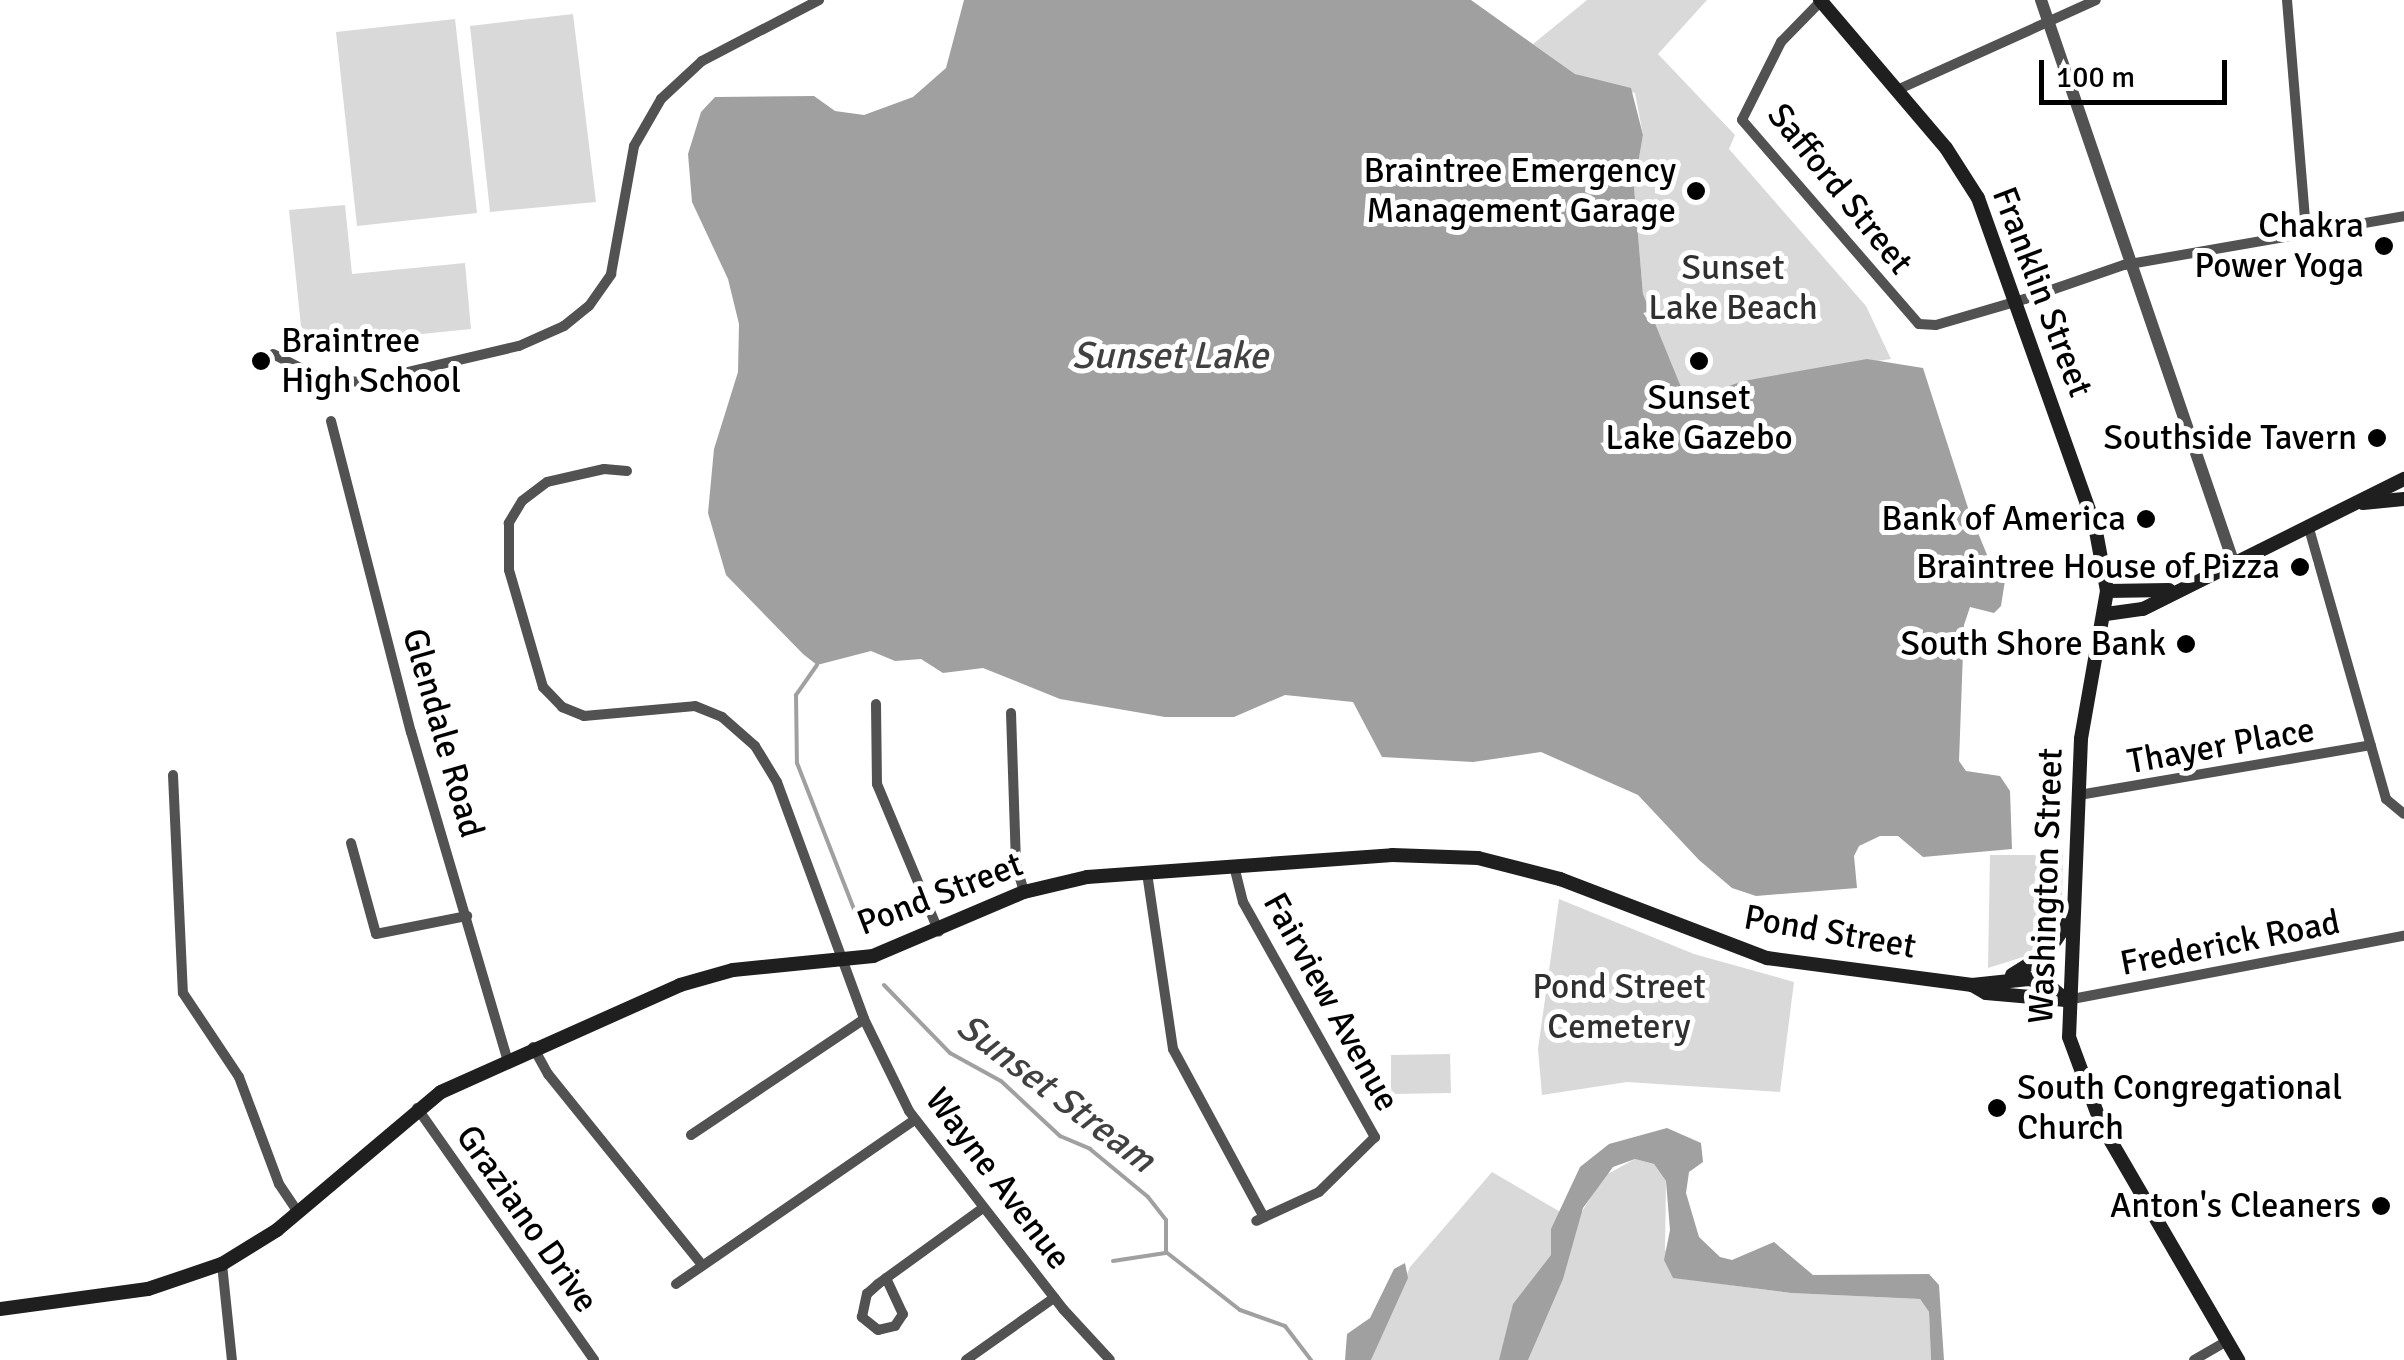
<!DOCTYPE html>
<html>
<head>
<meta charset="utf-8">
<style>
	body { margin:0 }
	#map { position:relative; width:2404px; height:1360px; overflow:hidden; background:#fff; font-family:Signika,sans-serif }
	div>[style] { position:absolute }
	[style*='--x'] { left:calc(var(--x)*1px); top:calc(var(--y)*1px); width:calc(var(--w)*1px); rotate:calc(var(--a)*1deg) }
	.green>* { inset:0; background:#d9d9d9 }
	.water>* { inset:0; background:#a0a0a0 }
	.stream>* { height:4px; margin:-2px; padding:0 2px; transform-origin:2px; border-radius:2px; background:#a0a0a0 }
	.minor>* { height:10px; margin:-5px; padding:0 5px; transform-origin:5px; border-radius:5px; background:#525252 }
	.tertiary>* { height:12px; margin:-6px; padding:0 6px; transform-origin:6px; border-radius:6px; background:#525252 }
	.secondary>* { height:14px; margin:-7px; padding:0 7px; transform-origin:7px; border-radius:7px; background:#1f1f1f }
	.dots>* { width:28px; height:28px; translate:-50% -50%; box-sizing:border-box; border:5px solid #fff; border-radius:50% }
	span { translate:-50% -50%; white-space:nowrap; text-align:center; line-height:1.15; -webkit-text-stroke:10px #fff; paint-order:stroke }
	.poi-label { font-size:35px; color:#000 }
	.right { translate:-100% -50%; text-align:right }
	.left { translate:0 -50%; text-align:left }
	.street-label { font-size:35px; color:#000 }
	.park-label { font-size:35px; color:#303030 }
	.water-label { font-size:38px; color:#414141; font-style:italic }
	.scale { position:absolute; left:2039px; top:60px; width:188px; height:45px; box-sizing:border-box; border:5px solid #000; border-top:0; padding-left:12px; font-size:30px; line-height:35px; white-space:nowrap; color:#000; -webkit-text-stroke:8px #fff; paint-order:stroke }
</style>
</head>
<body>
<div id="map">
	<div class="green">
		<i style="clip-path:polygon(1587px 0,1707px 0,1658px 54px,1735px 135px,1729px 149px,1866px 306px,1891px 359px,1743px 381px,1691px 398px,1679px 387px,1643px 294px,1634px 187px,1643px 135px,1635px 93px,1575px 74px,1533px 44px)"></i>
		<i style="clip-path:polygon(573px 14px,596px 202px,490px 212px,470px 26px)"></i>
		<i style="clip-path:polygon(455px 19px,477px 213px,357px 226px,336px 32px)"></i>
		<i style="clip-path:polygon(345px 205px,352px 274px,465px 263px,471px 329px,303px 346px,289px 210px)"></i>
		<i style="clip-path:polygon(1990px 855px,2063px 855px,2062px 897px,2051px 931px,2026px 956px,1988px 968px)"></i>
		<i style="clip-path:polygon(1559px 899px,1694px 954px,1794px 982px,1780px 1092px,1627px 1082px,1542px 1095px,1538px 1049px)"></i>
		<i style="clip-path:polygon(1450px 1054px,1451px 1093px,1391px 1094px,1391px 1055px)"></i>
		<i style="clip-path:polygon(1635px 1159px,1654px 1164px,1666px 1181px,1665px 1250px,1692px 1280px,1791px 1293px,1920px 1299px,1929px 1312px,1931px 1360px,1371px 1360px,1410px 1267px,1492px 1172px,1576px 1221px,1604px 1176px)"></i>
	</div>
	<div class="water">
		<i style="clip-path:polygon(964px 0,1471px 0,1575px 74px,1631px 88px,1643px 135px,1634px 187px,1643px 294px,1683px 392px,1696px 397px,1743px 381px,1867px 359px,1923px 368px,1969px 511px,1990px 562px,2006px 574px,2001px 606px,1994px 613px,1970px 607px,1964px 625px,1959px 761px,1966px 771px,2000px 776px,2010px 791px,2012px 849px,1923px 857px,1898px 836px,1880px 836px,1859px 846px,1854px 856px,1857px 888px,1756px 896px,1732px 888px,1699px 860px,1638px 795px,1541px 752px,1473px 762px,1382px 757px,1353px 702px,1285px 695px,1234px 717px,1165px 717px,1060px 699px,983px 668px,943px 673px,921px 659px,895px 661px,871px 651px,817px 665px,803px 654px,726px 575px,708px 513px,714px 449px,738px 372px,739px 324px,728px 279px,692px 202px,688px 154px,701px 112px,715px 97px,814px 96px,835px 111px,864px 115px,913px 97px,946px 68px)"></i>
		<i style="clip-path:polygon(1667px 1128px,1701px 1143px,1703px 1162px,1689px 1172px,1686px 1193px,1699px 1237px,1720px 1257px,1732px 1260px,1774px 1242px,1813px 1275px,1929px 1274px,1939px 1285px,1944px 1360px,1931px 1360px,1929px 1312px,1920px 1299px,1791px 1293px,1673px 1278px,1664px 1260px,1670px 1230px,1666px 1181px,1654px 1164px,1635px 1159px,1613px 1167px,1583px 1208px,1563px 1279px,1528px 1360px,1499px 1360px,1513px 1304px,1551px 1255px,1551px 1229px,1580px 1167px,1609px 1144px)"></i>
		<i style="clip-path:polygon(1405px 1263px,1408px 1278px,1371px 1360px,1345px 1360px,1347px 1334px,1370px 1318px,1394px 1269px)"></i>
	</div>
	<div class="stream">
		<i style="--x:817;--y:665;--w:37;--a:125"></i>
		<i style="--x:796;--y:695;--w:68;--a:89.2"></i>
		<i style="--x:797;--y:763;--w:187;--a:68.7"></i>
		<i style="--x:884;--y:985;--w:95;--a:45.9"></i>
		<i style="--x:950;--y:1053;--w:58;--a:28.8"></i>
		<i style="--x:1001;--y:1081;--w:81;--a:43"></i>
		<i style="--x:1060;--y:1136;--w:33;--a:23"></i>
		<i style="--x:1090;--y:1149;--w:75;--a:39.6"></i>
		<i style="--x:1148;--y:1197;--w:29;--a:52"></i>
		<i style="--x:1166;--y:1220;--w:32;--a:90"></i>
		<i style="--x:1166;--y:1252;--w:94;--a:38.1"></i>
		<i style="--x:1240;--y:1310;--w:48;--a:19.6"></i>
		<i style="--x:1285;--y:1326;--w:43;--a:52.6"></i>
		<i style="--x:1113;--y:1261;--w:53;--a:-8.7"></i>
	</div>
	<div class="minor">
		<i style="--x:2287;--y:0;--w:234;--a:85.3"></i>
		<i style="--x:1821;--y:1;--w:57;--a:134.3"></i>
		<i style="--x:1781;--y:42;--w:87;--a:116.6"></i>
		<i style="--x:1742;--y:120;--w:270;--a:49.1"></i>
		<i style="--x:1919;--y:324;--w:17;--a:3"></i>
		<i style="--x:1936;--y:325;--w:93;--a:-16.3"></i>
		<i style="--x:2025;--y:299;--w:105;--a:-19"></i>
		<i style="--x:2124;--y:265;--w:284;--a:-9.9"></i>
		<i style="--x:1897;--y:90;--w:218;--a:-24.3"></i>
		<i style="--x:273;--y:354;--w:57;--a:27"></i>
		<i style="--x:324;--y:380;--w:41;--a:2.8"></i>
		<i style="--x:365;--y:382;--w:158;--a:-13.2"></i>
		<i style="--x:519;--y:346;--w:49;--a:-24"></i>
		<i style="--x:564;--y:326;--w:32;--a:-39"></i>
		<i style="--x:589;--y:306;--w:39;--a:-55"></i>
		<i style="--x:611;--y:274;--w:130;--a:-79.8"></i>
		<i style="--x:634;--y:146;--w:54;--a:-60.1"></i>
		<i style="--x:661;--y:99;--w:56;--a:-42.8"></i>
		<i style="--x:702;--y:61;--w:132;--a:-27.5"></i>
		<i style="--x:331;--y:421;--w:321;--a:75.6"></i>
		<i style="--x:411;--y:732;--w:340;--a:73.6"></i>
		<i style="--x:627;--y:471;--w:23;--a:-175"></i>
		<i style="--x:604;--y:469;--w:58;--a:167.2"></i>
		<i style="--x:547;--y:482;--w:31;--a:143"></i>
		<i style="--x:522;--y:501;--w:26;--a:121"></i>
		<i style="--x:509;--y:523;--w:47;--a:90"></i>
		<i style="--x:509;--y:570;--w:122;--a:73.8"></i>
		<i style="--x:543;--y:687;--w:28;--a:46"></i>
		<i style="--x:562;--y:707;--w:24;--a:22"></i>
		<i style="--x:584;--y:716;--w:111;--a:-5.1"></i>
		<i style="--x:695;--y:706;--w:29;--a:22"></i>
		<i style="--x:722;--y:717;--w:44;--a:41.3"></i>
		<i style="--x:755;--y:746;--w:42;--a:58.6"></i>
		<i style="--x:777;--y:782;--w:252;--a:69.8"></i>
		<i style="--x:864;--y:1019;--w:102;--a:63.9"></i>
		<i style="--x:909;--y:1111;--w:251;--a:52.1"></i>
		<i style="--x:1063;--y:1309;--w:69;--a:47.3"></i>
		<i style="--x:2308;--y:525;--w:285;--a:74.1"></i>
		<i style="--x:2386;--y:799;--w:23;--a:40"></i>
		<i style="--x:876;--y:704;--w:80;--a:89.3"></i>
		<i style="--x:877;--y:784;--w:160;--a:67.3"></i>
		<i style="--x:1011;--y:713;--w:151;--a:88.1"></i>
		<i style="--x:1016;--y:864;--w:29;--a:74"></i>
		<i style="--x:173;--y:775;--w:218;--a:87.4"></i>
		<i style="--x:183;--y:993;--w:101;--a:56.3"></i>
		<i style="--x:239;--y:1077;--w:114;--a:69.5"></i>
		<i style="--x:279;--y:1184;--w:34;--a:56"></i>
		<i style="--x:2079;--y:795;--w:296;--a:-9.7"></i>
		<i style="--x:351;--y:843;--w:94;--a:74.6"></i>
		<i style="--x:376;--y:934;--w:93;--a:-11.2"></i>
		<i style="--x:1234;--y:866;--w:37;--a:76"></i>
		<i style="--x:1243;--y:902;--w:270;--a:60.7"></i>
		<i style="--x:1375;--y:1137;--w:78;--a:135.5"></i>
		<i style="--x:1319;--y:1192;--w:69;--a:155.3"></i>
		<i style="--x:1147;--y:873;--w:178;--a:81.6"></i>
		<i style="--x:1173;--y:1049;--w:191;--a:61.6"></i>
		<i style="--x:2067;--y:1000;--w:343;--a:-10.8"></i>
		<i style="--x:533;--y:1047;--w:31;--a:61"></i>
		<i style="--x:548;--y:1074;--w:245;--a:51.1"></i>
		<i style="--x:417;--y:1108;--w:308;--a:54.9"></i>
		<i style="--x:691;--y:1135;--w:208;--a:-33.8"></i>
		<i style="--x:222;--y:1264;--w:97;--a:84.1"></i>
		<i style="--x:886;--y:1278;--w:40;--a:65"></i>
		<i style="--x:903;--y:1314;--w:14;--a:124"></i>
		<i style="--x:895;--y:1326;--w:17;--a:167"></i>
		<i style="--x:878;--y:1330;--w:21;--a:-141"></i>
		<i style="--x:862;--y:1317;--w:24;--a:-78"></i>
		<i style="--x:867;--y:1294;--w:15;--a:-42"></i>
		<i style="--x:878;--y:1284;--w:130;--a:-35.9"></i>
		<i style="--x:676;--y:1284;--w:290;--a:-34.5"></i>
		<i style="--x:966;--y:1360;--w:108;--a:-35.2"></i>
		<i style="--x:2194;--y:1360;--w:38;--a:-30"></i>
	</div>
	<div class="tertiary">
		<i style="--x:2041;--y:0;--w:593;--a:71.11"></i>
	</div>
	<div class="secondary">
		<i style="--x:1820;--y:0;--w:194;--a:49.6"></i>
		<i style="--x:1946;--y:148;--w:59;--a:57.4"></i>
		<i style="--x:1978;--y:198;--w:348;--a:70.4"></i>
		<i style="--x:2095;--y:526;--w:66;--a:79.5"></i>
		<i style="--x:2107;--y:591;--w:150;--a:100"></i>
		<i style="--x:2081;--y:739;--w:298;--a:92.3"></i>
		<i style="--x:2069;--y:1037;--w:95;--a:69.7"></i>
		<i style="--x:2102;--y:1126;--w:271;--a:59.8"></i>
		<i style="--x:2363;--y:503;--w:41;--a:-5.6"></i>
		<i style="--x:2107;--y:591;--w:62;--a:-0.9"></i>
		<i style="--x:2106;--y:614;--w:37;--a:-8"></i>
		<i style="--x:2143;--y:609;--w:292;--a:-26.5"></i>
		<i style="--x:2012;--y:975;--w:40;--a:-32"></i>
		<i style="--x:2046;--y:954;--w:42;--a:-55.6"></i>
		<i style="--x:1972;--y:985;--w:16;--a:30"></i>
		<i style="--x:1986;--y:993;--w:80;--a:5"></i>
		<i style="--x:0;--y:1309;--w:149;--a:-7.7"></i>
		<i style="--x:148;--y:1289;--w:78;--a:-18.7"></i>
		<i style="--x:222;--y:1264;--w:65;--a:-31.7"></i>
		<i style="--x:277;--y:1230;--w:214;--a:-40.1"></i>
		<i style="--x:441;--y:1092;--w:262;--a:-24.1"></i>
		<i style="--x:680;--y:985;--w:55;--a:-15.8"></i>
		<i style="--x:733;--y:970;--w:141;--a:-5.7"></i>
		<i style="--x:873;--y:956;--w:164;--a:-23"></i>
		<i style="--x:1024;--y:892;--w:65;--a:-13.4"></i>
		<i style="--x:1087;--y:877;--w:306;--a:-4.1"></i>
		<i style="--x:1392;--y:855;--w:86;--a:2"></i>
		<i style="--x:1478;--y:858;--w:85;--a:14.4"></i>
		<i style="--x:1560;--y:879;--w:222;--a:20.9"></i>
		<i style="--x:1767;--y:958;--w:207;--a:7.5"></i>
		<i style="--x:1972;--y:985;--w:57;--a:-6"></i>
		<i style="--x:2029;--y:979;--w:19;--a:16"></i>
		<i style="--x:2047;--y:984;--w:25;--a:40"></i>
	</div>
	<div class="dots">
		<i style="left:1696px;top:191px;background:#000"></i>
		<i style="left:2384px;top:246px;background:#000"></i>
		<i style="left:261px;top:361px;background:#000"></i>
		<i style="left:1699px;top:361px;background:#000"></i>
		<i style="left:2377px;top:438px;background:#000"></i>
		<i style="left:2146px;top:519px;background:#000"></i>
		<i style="left:2300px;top:567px;background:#000"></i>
		<i style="left:2186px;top:644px;background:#000"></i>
		<i style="left:1997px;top:1108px;background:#000"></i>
		<i style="left:2381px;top:1206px;background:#000"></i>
	</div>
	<div class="poi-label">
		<span class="right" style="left:1676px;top:191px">Braintree Emergency<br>Management Garage</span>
		<span class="right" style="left:2364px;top:246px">Chakra<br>Power Yoga</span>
		<span class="left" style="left:281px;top:361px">Braintree<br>High School</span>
		<span style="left:1699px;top:418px">Sunset<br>Lake Gazebo</span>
		<span class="right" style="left:2357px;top:438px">Southside Tavern</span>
		<span class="right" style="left:2126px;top:519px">Bank of America</span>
		<span class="right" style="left:2280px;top:567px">Braintree House of Pizza</span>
		<span class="right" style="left:2166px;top:644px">South Shore Bank</span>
		<span class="left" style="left:2017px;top:1108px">South Congregational<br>Church</span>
		<span class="right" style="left:2361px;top:1206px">Anton's Cleaners</span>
	</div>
	<div class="street-label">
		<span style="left:1840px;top:189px;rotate:51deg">Safford Street</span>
		<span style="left:2042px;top:292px;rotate:69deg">Franklin Street</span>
		<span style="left:443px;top:733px;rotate:74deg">Glendale Road</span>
		<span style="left:2221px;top:746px;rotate:-10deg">Thayer Place</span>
		<span style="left:2046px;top:886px;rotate:-88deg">Washington Street</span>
		<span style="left:940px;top:894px;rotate:-21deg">Pond Street</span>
		<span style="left:1830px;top:932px;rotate:10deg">Pond Street</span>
		<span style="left:2230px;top:943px;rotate:-11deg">Frederick Road</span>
		<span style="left:1331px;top:1002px;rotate:61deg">Fairview Avenue</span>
		<span style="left:998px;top:1179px;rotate:53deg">Wayne Avenue</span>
		<span style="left:527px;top:1219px;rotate:55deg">Graziano Drive</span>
	</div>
	<div class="park-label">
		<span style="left:1733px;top:288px">Sunset<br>Lake Beach</span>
		<span style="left:1619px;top:1007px">Pond Street<br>Cemetery</span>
	</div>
	<div class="water-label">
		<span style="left:1170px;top:356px">Sunset Lake</span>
		<span style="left:1056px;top:1093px;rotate:37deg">Sunset Stream</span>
	</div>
	<div class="scale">100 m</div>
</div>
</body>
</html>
